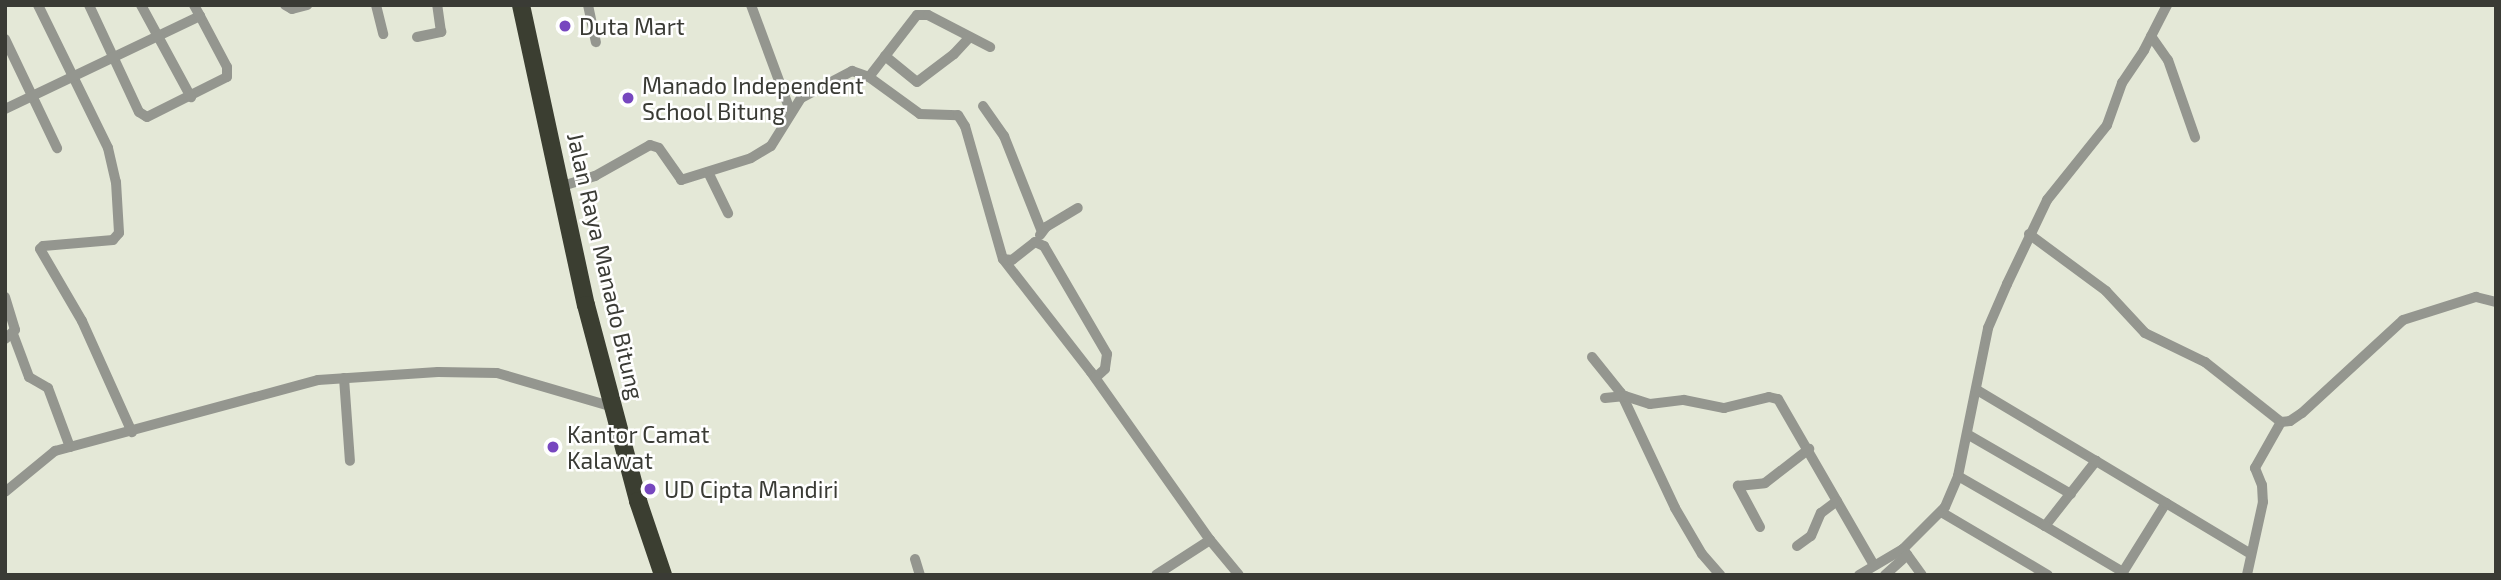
<!DOCTYPE html>
<html>
<head>
<meta charset="utf-8">
<style>
	body { margin:0 }
	#map { position:relative; width:2501px; height:580px; overflow:hidden; background:#e4e8d7; font-family:"Exo 2",sans-serif }
	div>[style] { position:absolute }
	[style*='--x'] { left:calc(var(--x)*1px); top:calc(var(--y)*1px); width:calc(var(--w)*1px); rotate:calc(var(--a)*1deg) }
	.street>* { height:10px; margin:-5px; padding:0 5px; transform-origin:5px; border-radius:5px; background:#94968f }
	.highway>* { height:18px; margin:-9px; padding:0 9px; transform-origin:9px; border-radius:9px; background:#3b3e31 }
	.dots>* { width:19px; height:19px; translate:-50% -50%; box-sizing:border-box; border:4px solid #fff; border-radius:50% }
	span { translate:-50% -50%; white-space:nowrap; text-align:center; line-height:1.15; -webkit-text-stroke:5px #fff; paint-order:stroke }
	.poi-label { font-size:23px; color:#3a3b35 }
	.left { translate:0 -50%; text-align:left }
	.street-label { font-size:23px; color:#3a3b35 }
	.frame { position:absolute; inset:0; border:7px solid #3a3b35; pointer-events:none }
</style>
</head>
<body>
<div id="map">
	<div class="street">
		<i style="--x:38;--y:5;--w:159;--a:63.9"></i>
		<i style="--x:108;--y:148;--w:35;--a:77"></i>
		<i style="--x:116;--y:182;--w:51;--a:86.6"></i>
		<i style="--x:119;--y:233;--w:9;--a:131"></i>
		<i style="--x:113;--y:240;--w:70;--a:175.1"></i>
		<i style="--x:43;--y:246;--w:4;--a:135"></i>
		<i style="--x:40;--y:249;--w:83;--a:59.7"></i>
		<i style="--x:82;--y:321;--w:122;--a:65.8"></i>
		<i style="--x:89;--y:5;--w:118;--a:65"></i>
		<i style="--x:139;--y:112;--w:9;--a:32"></i>
		<i style="--x:147;--y:117;--w:89;--a:-26.6"></i>
		<i style="--x:227;--y:77;--w:10;--a:-90"></i>
		<i style="--x:227;--y:67;--w:58;--a:-117.9"></i>
		<i style="--x:141;--y:5;--w:105;--a:61.5"></i>
		<i style="--x:285;--y:5;--w:8;--a:30"></i>
		<i style="--x:292;--y:9;--w:16;--a:-15"></i>
		<i style="--x:376;--y:5;--w:30;--a:76"></i>
		<i style="--x:588;--y:5;--w:38;--a:78"></i>
		<i style="--x:751;--y:5;--w:115;--a:69.7"></i>
		<i style="--x:2151;--y:36;--w:29;--a:55"></i>
		<i style="--x:2168;--y:60;--w:82;--a:70.7"></i>
		<i style="--x:417;--y:37;--w:25;--a:-12"></i>
		<i style="--x:441;--y:32;--w:27;--a:-98"></i>
		<i style="--x:5;--y:39;--w:121;--a:64.5"></i>
		<i style="--x:885;--y:56;--w:41;--a:39.1"></i>
		<i style="--x:917;--y:82;--w:46;--a:-37.1"></i>
		<i style="--x:954;--y:54;--w:23;--a:-47"></i>
		<i style="--x:869;--y:77;--w:78;--a:-52.3"></i>
		<i style="--x:917;--y:15;--w:11;--a:0"></i>
		<i style="--x:928;--y:15;--w:70;--a:27.3"></i>
		<i style="--x:983;--y:106;--w:37;--a:55"></i>
		<i style="--x:1004;--y:136;--w:103;--a:68.4"></i>
		<i style="--x:5;--y:109;--w:216;--a:-25.5"></i>
		<i style="--x:200;--y:16;--w:13;--a:-119"></i>
		<i style="--x:708;--y:172;--w:46;--a:64"></i>
		<i style="--x:559;--y:187;--w:38;--a:-17"></i>
		<i style="--x:595;--y:176;--w:63;--a:-29.4"></i>
		<i style="--x:650;--y:145;--w:9;--a:18"></i>
		<i style="--x:659;--y:148;--w:39;--a:55"></i>
		<i style="--x:681;--y:180;--w:73;--a:-17.4"></i>
		<i style="--x:751;--y:158;--w:23;--a:-31"></i>
		<i style="--x:771;--y:146;--w:57;--a:-58"></i>
		<i style="--x:801;--y:98;--w:58;--a:-27.9"></i>
		<i style="--x:852;--y:71;--w:18;--a:19"></i>
		<i style="--x:869;--y:77;--w:63;--a:36"></i>
		<i style="--x:920;--y:114;--w:38;--a:2"></i>
		<i style="--x:958;--y:115;--w:13;--a:58"></i>
		<i style="--x:965;--y:126;--w:138;--a:74.1"></i>
		<i style="--x:1003;--y:259;--w:143;--a:52.1"></i>
		<i style="--x:1091;--y:372;--w:206;--a:54.7"></i>
		<i style="--x:1210;--y:540;--w:64;--a:147.1"></i>
		<i style="--x:2029;--y:234;--w:96;--a:36.5"></i>
		<i style="--x:2106;--y:291;--w:57;--a:47.1"></i>
		<i style="--x:2145;--y:333;--w:67;--a:25.8"></i>
		<i style="--x:2205;--y:362;--w:97;--a:38.3"></i>
		<i style="--x:2281;--y:422;--w:53;--a:119.5"></i>
		<i style="--x:2255;--y:468;--w:18;--a:68"></i>
		<i style="--x:2262;--y:485;--w:17;--a:87"></i>
		<i style="--x:2263;--y:502;--w:75;--a:102.4"></i>
		<i style="--x:1040;--y:235;--w:10;--a:-53"></i>
		<i style="--x:1046;--y:227;--w:37;--a:-31"></i>
		<i style="--x:1003;--y:259;--w:9;--a:6"></i>
		<i style="--x:1012;--y:260;--w:29;--a:-38"></i>
		<i style="--x:1035;--y:242;--w:10;--a:24"></i>
		<i style="--x:1044;--y:246;--w:125;--a:59.7"></i>
		<i style="--x:1107;--y:354;--w:15;--a:98"></i>
		<i style="--x:1105;--y:369;--w:13;--a:138"></i>
		<i style="--x:5;--y:297;--w:34;--a:73"></i>
		<i style="--x:15;--y:330;--w:13;--a:138"></i>
		<i style="--x:13;--y:334;--w:46;--a:69.6"></i>
		<i style="--x:29;--y:377;--w:22;--a:30"></i>
		<i style="--x:48;--y:388;--w:63;--a:69.6"></i>
		<i style="--x:1592;--y:357;--w:46;--a:51.1"></i>
		<i style="--x:1621;--y:393;--w:127;--a:64.8"></i>
		<i style="--x:1675;--y:508;--w:53;--a:59.6"></i>
		<i style="--x:1702;--y:554;--w:28;--a:49"></i>
		<i style="--x:344;--y:378;--w:83;--a:85.9"></i>
		<i style="--x:1605;--y:398;--w:20;--a:-6"></i>
		<i style="--x:1625;--y:396;--w:26;--a:18"></i>
		<i style="--x:1650;--y:404;--w:34;--a:-7"></i>
		<i style="--x:1684;--y:400;--w:41;--a:11.3"></i>
		<i style="--x:1724;--y:408;--w:46;--a:-13.7"></i>
		<i style="--x:1769;--y:397;--w:9;--a:13"></i>
		<i style="--x:1778;--y:399;--w:192;--a:60"></i>
		<i style="--x:2281;--y:422;--w:9;--a:-6"></i>
		<i style="--x:2290;--y:421;--w:14;--a:-34"></i>
		<i style="--x:2302;--y:413;--w:137;--a:-42.6"></i>
		<i style="--x:2403;--y:320;--w:77;--a:-17.5"></i>
		<i style="--x:2476;--y:297;--w:21;--a:14"></i>
		<i style="--x:1967;--y:434;--w:120;--a:30"></i>
		<i style="--x:1958;--y:476;--w:100;--a:29.9"></i>
		<i style="--x:2045;--y:526;--w:83;--a:-51.9"></i>
		<i style="--x:2096;--y:461;--w:139;--a:-149.2"></i>
		<i style="--x:5;--y:492;--w:65;--a:-39.4"></i>
		<i style="--x:55;--y:451;--w:272;--a:-15.1"></i>
		<i style="--x:318;--y:380;--w:120;--a:-3.8"></i>
		<i style="--x:438;--y:372;--w:59;--a:1"></i>
		<i style="--x:497;--y:373;--w:121;--a:16.3"></i>
		<i style="--x:2166;--y:503;--w:99;--a:31"></i>
		<i style="--x:1941;--y:512;--w:124;--a:30.5"></i>
		<i style="--x:2045;--y:526;--w:91;--a:30.5"></i>
		<i style="--x:2123;--y:572;--w:81;--a:-58.1"></i>
		<i style="--x:2166;--y:503;--w:82;--a:-149"></i>
		<i style="--x:1760;--y:527;--w:47;--a:-118.2"></i>
		<i style="--x:1738;--y:486;--w:27;--a:-6"></i>
		<i style="--x:1765;--y:483;--w:56;--a:-37.7"></i>
		<i style="--x:1210;--y:540;--w:45;--a:50.4"></i>
		<i style="--x:1797;--y:546;--w:17;--a:-36"></i>
		<i style="--x:1811;--y:536;--w:25;--a:-67"></i>
		<i style="--x:1821;--y:513;--w:20;--a:-37"></i>
		<i style="--x:1903;--y:549;--w:32;--a:54"></i>
		<i style="--x:915;--y:559;--w:17;--a:73"></i>
		<i style="--x:1859;--y:575;--w:51;--a:-30.6"></i>
		<i style="--x:1903;--y:549;--w:59;--a:-45"></i>
		<i style="--x:1945;--y:507;--w:34;--a:-67"></i>
		<i style="--x:1958;--y:476;--w:151;--a:-78.5"></i>
		<i style="--x:1988;--y:328;--w:48;--a:-66.6"></i>
		<i style="--x:2007;--y:284;--w:93;--a:-64.5"></i>
		<i style="--x:2047;--y:200;--w:96;--a:-51.3"></i>
		<i style="--x:2107;--y:125;--w:45;--a:-70.3"></i>
		<i style="--x:2122;--y:83;--w:40;--a:-56"></i>
		<i style="--x:2144;--y:50;--w:51;--a:-62.9"></i>
		<i style="--x:1885;--y:575;--w:30;--a:-42"></i>
	</div>
	<div class="highway">
		<i style="--x:521;--y:5;--w:307;--a:77.8"></i>
		<i style="--x:586;--y:305;--w:203;--a:75.1"></i>
		<i style="--x:638;--y:501;--w:78;--a:71.3"></i>
	</div>
	<div class="dots">
		<i style="left:565px;top:26px;background:#7747bf"></i>
		<i style="left:628px;top:98px;background:#7747bf"></i>
		<i style="left:553px;top:447px;background:#7747bf"></i>
		<i style="left:650px;top:489px;background:#7747bf"></i>
	</div>
	<div class="poi-label">
		<span class="left" style="left:579px;top:26px">Duta Mart</span>
		<span class="left" style="left:642px;top:98px">Manado Independent<br>School Bitung</span>
		<span class="left" style="left:567px;top:447px">Kantor Camat<br>Kalawat</span>
		<span class="left" style="left:664px;top:489px">UD Cipta Mandiri</span>
	</div>
	<div class="street-label">
		<span style="left:606px;top:266px;rotate:77deg">Jalan Raya Manado Bitung</span>
	</div>
	<div class="frame"></div>
</div>
</body>
</html>
